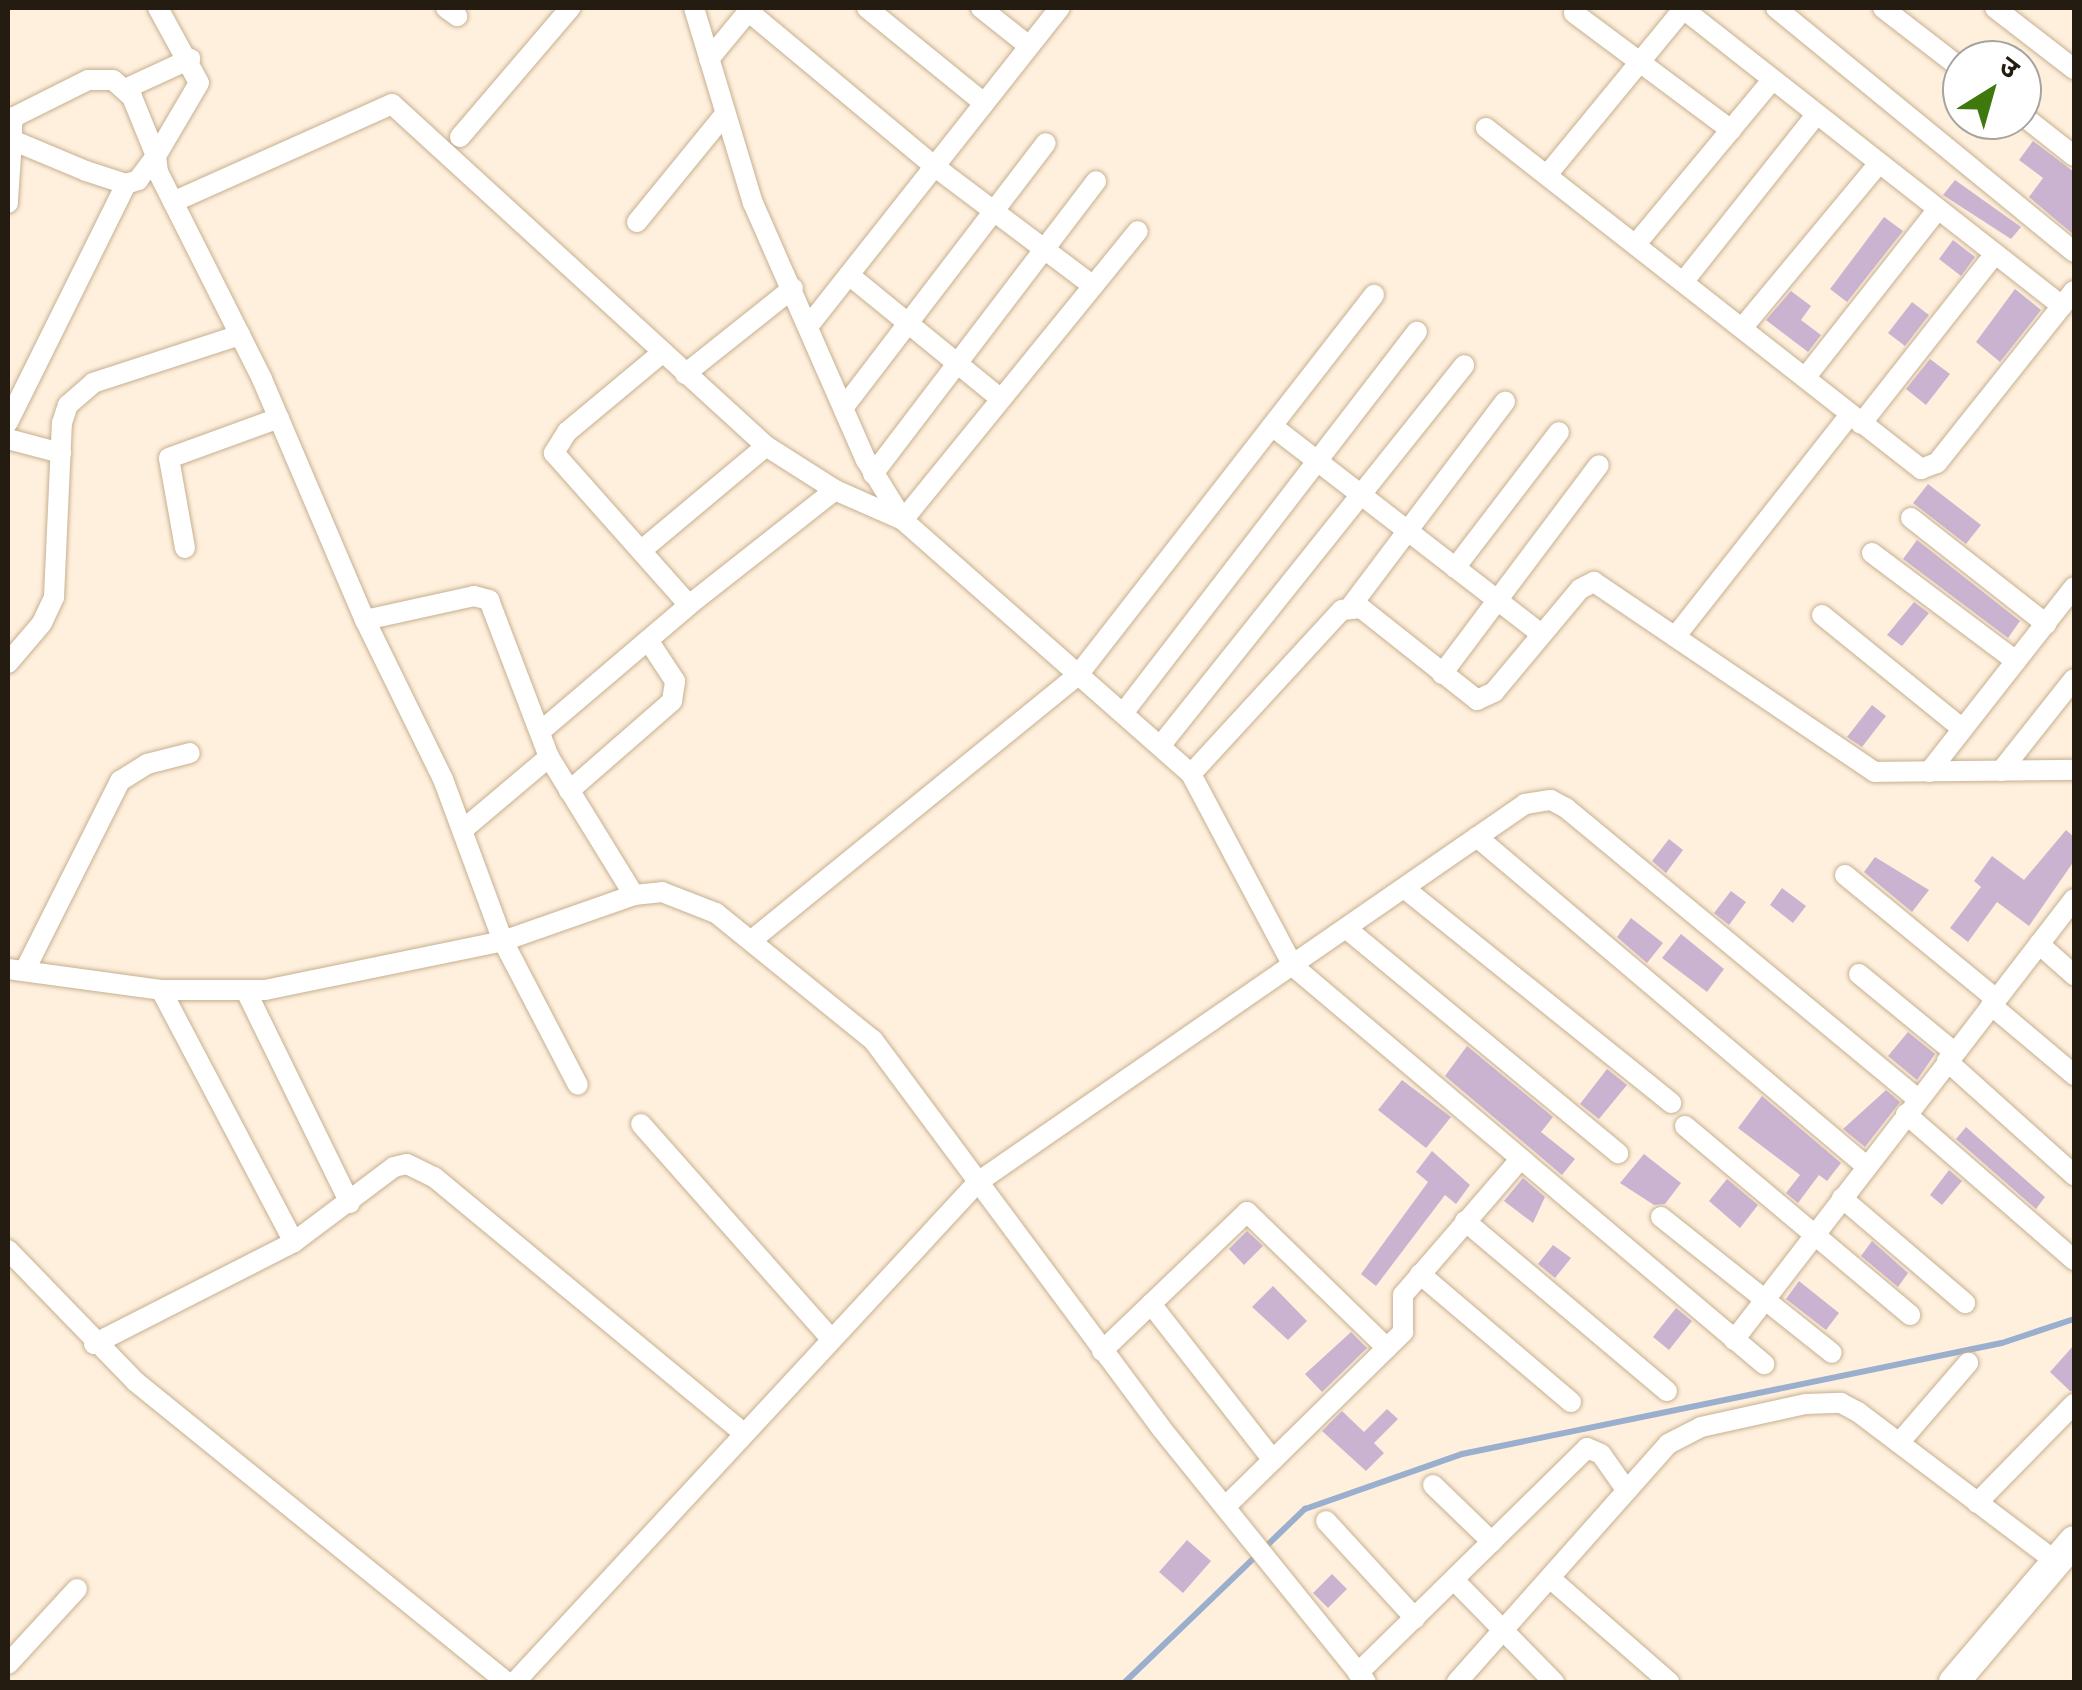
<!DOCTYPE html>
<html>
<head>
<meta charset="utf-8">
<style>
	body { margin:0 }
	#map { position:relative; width:2082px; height:1690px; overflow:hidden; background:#fff0dd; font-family:"Roboto Serif","Noto Sans Devanagari",serif }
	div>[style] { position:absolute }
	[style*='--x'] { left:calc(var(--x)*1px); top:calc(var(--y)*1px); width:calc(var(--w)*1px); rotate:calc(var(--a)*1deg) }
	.stream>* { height:6px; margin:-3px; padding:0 3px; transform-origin:3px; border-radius:3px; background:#9aaece }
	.building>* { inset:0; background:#cab3d1 }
	.roads { filter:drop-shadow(0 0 2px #c6b091) drop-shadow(0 0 2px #c6b091) }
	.street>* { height:20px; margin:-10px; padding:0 10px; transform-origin:10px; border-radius:10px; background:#fff }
	.secondary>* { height:30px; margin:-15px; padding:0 15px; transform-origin:15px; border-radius:15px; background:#fff }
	span { translate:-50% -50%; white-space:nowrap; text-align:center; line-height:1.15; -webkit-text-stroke:9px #fff; paint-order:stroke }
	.frame { position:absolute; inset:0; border:10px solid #241c10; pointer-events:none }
	.north { position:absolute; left:1942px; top:40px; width:100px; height:100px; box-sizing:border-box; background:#fff; border:2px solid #a7a49f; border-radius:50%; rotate:37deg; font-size:28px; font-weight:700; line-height:40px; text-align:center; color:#241c10 }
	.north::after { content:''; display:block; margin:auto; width:35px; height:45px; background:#3f780c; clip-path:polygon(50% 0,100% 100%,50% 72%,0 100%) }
</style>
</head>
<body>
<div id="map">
	<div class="stream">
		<i style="--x:1125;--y:1682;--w:250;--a:-43.9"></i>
		<i style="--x:1305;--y:1509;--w:166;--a:-19.3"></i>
		<i style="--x:1462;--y:1454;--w:551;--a:-11.62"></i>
		<i style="--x:2002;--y:1343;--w:76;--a:-18.4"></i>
	</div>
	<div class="building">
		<i style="clip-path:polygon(2033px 141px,2074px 172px,2074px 235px,2029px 197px,2043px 178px,2019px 160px)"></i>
		<i style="clip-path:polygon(1955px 180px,2021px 227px,2011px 239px,1943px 195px)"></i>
		<i style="clip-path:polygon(1884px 217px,1903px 231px,1847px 302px,1830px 289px)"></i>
		<i style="clip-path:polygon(1953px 240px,1975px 257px,1961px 276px,1939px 259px)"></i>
		<i style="clip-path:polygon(2015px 289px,2041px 310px,2000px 362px,1976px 342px)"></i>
		<i style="clip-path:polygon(1791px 291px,1811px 306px,1801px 320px,1821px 335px,1808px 352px,1766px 320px)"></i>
		<i style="clip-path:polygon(1912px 302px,1929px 315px,1905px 346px,1888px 333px)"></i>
		<i style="clip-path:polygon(1930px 359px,1950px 374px,1926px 405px,1906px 389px)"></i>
		<i style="clip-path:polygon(1928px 484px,1981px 525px,1966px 544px,1913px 503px)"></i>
		<i style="clip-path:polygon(1917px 540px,2020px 621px,2008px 638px,1903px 559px)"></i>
		<i style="clip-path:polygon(1914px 602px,1929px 613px,1902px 646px,1887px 635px)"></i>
		<i style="clip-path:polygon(1872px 705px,1886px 716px,1862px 747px,1847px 737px)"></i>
		<i style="clip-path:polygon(2066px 830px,2074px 837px,2074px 861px,2029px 926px,1997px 902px,1968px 942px,1950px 928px,1981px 887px,1974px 881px,1992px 856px,2024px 880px)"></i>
		<i style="clip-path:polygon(1669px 839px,1683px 850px,1666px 873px,1652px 861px)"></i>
		<i style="clip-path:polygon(1875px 857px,1929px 890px,1912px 912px,1864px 872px)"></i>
		<i style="clip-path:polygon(1782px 888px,1806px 906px,1793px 923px,1770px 905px)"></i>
		<i style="clip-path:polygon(1731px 891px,1746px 902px,1729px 925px,1714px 913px)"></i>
		<i style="clip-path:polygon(1631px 918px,1663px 943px,1647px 963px,1617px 937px)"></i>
		<i style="clip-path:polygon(1681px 934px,1724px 969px,1707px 992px,1662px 958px)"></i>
		<i style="clip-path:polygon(1908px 1032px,1935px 1054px,1917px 1080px,1888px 1056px)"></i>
		<i style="clip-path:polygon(1467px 1046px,1553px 1117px,1541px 1132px,1575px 1159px,1562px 1175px,1445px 1076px)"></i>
		<i style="clip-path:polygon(1607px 1069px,1627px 1085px,1599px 1119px,1580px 1104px)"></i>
		<i style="clip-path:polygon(1402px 1080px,1451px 1117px,1426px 1148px,1378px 1110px)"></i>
		<i style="clip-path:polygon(1886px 1090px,1900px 1102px,1865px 1147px,1843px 1129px)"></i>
		<i style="clip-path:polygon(1762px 1096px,1841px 1163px,1827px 1181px,1819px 1175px,1798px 1203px,1786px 1193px,1800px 1175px,1738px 1128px)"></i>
		<i style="clip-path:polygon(1966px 1127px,2045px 1197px,2036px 1209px,1956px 1139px)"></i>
		<i style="clip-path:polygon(1432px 1151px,1470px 1185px,1456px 1204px,1445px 1195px,1376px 1286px,1361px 1274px,1428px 1182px,1416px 1172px)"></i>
		<i style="clip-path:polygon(1644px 1154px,1681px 1183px,1665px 1204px,1654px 1205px,1620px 1183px)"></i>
		<i style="clip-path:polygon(1949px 1170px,1962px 1181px,1942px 1205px,1930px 1195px)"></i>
		<i style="clip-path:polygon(1523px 1178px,1545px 1197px,1533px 1223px,1504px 1201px)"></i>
		<i style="clip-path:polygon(1727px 1179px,1758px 1205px,1740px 1228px,1709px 1201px)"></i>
		<i style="clip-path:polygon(1247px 1231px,1263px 1246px,1244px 1265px,1229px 1249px)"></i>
		<i style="clip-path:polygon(1872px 1241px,1908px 1273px,1898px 1287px,1861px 1256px)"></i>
		<i style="clip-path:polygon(1553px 1245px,1571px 1258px,1555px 1278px,1538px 1264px)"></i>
		<i style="clip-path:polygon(1799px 1281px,1839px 1313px,1826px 1330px,1786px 1299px)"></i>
		<i style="clip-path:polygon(1273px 1286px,1307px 1321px,1288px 1340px,1252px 1307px)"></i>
		<i style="clip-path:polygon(1676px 1308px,1692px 1321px,1669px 1350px,1653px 1337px)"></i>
		<i style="clip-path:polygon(1351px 1332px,1367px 1348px,1322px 1392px,1305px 1374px)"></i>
		<i style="clip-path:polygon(2074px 1345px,2074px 1391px,2070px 1391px,2050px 1372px)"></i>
		<i style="clip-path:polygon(1387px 1409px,1398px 1419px,1374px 1443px,1384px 1453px,1366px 1471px,1322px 1431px,1342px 1411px,1364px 1432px)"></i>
		<i style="clip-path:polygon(1187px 1540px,1211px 1561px,1183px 1593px,1159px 1572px)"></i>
		<i style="clip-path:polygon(1332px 1574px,1347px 1589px,1328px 1608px,1313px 1593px)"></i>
	</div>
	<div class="roads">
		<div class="street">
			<i style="--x:158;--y:8;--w:85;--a:61.3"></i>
			<i style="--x:199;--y:83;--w:85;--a:120.5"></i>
			<i style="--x:156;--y:156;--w:16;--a:83"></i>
			<i style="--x:158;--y:172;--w:232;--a:63.3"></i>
			<i style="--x:262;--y:379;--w:262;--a:66.9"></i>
			<i style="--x:365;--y:620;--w:177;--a:63.9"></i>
			<i style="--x:443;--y:779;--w:173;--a:69.7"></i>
			<i style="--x:503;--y:941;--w:162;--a:62.5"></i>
			<i style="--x:446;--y:8;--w:14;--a:36"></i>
			<i style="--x:694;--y:8;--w:204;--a:73.2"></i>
			<i style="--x:753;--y:203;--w:281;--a:66.3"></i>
			<i style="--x:866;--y:460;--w:70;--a:58.3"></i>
			<i style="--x:903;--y:520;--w:384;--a:41.4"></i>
			<i style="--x:1191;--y:774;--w:217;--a:62"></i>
			<i style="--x:1293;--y:966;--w:617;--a:40.2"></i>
			<i style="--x:867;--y:8;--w:151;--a:39.1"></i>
			<i style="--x:981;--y:8;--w:61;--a:38.4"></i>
			<i style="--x:1682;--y:8;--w:483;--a:38.1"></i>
			<i style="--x:1776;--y:8;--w:385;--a:39.3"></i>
			<i style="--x:1883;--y:8;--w:100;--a:37.7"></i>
			<i style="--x:1995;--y:8;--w:100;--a:37.7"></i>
			<i style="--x:748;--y:11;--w:242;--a:39.8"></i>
			<i style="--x:934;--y:166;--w:199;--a:37"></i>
			<i style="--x:1574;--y:13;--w:196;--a:36.7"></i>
			<i style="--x:709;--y:59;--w:66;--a:-50.5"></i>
			<i style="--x:125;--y:89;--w:72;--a:-24.8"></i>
			<i style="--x:2022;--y:115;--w:66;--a:38.3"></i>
			<i style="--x:1486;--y:128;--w:553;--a:38.09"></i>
			<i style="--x:1921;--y:469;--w:17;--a:-21"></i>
			<i style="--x:1937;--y:463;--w:220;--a:-51.5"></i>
			<i style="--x:460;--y:137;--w:170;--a:-49.5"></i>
			<i style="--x:8;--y:138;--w:4;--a:27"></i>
			<i style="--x:12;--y:140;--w:80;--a:22.7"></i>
			<i style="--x:86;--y:171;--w:42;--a:18"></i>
			<i style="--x:126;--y:184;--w:13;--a:-18"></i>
			<i style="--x:138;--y:180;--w:30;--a:-53"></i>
			<i style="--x:156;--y:156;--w:64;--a:-112.1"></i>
			<i style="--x:132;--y:97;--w:25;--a:-138"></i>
			<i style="--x:113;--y:80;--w:25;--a:180"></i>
			<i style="--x:88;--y:80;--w:83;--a:153.4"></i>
			<i style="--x:14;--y:117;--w:8;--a:104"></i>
			<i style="--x:12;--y:125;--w:15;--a:90"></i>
			<i style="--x:12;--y:140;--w:60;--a:93.8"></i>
			<i style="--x:8;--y:200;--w:3;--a:90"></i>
			<i style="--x:1547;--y:175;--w:216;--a:-50.6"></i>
			<i style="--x:173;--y:202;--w:240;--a:-24.1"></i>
			<i style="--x:392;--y:104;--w:507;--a:42.44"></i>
			<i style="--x:766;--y:446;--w:82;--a:32.5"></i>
			<i style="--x:835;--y:490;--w:74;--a:23.8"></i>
			<i style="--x:903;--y:520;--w:372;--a:-50.9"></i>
			<i style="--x:637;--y:222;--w:139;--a:-50.8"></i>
			<i style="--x:1636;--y:244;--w:214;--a:-50.3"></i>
			<i style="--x:849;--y:275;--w:196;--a:39.2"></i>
			<i style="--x:1684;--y:281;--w:213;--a:-51.5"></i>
			<i style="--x:810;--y:324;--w:403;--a:-51.7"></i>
			<i style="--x:1743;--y:327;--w:213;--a:-50.3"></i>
			<i style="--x:663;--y:352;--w:125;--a:140.2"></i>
			<i style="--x:567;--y:432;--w:25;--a:122"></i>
			<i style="--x:554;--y:453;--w:203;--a:48.4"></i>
			<i style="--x:689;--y:605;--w:186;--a:-38.2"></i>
			<i style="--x:685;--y:374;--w:138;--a:-38.5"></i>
			<i style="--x:1805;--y:378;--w:215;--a:-51.8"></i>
			<i style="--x:844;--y:407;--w:332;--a:-52.6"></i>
			<i style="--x:8;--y:422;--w:266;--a:-63.6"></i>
			<i style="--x:1861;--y:424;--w:216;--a:-51.8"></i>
			<i style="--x:1272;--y:426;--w:340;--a:37.7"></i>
			<i style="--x:8;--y:439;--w:55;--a:14.8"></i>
			<i style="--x:873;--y:474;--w:368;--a:-52.7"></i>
			<i style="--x:1911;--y:518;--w:172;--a:38.1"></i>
			<i style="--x:185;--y:548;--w:91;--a:-100.1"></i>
			<i style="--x:169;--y:458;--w:117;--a:-20"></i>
			<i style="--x:643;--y:549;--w:160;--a:-39.9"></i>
			<i style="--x:1872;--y:553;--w:180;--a:36.9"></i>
			<i style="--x:1455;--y:568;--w:171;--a:-52.6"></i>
			<i style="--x:1351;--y:606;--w:256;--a:-53"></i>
			<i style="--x:1822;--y:615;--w:181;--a:39"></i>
			<i style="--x:365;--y:620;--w:112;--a:-12.4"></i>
			<i style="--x:474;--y:596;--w:16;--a:15"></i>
			<i style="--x:489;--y:600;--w:168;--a:69.1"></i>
			<i style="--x:549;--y:757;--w:162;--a:58.4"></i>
			<i style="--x:1675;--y:637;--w:283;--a:-51.8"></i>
			<i style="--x:8;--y:663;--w:52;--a:-49.6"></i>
			<i style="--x:42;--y:623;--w:29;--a:-65"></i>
			<i style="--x:54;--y:597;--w:174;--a:-87.4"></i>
			<i style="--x:62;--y:423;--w:19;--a:-72"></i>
			<i style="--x:68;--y:405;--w:33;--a:-41"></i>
			<i style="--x:93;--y:383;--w:155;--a:-18.1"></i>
			<i style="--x:1442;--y:674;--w:261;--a:-53.1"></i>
			<i style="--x:1124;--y:712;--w:480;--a:-52.4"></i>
			<i style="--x:541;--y:731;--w:194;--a:-40.4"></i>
			<i style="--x:1161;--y:745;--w:486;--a:-51.4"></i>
			<i style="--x:2001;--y:771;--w:117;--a:-51.6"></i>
			<i style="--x:1929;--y:772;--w:235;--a:-51.9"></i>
			<i style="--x:1191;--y:774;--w:223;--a:-47.4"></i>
			<i style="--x:1342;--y:610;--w:19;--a:-6"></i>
			<i style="--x:1361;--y:608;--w:148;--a:38.4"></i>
			<i style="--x:1477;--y:700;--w:19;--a:-25"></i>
			<i style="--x:1494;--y:692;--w:134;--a:-50.1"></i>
			<i style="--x:1580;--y:589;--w:16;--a:-27"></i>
			<i style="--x:1594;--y:582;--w:339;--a:34.1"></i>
			<i style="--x:1875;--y:772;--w:199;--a:-0.6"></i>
			<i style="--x:569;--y:791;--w:137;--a:-41.1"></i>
			<i style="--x:672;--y:701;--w:20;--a:-81"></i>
			<i style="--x:675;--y:681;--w:49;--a:-123.4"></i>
			<i style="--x:465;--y:828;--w:110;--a:-40.2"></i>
			<i style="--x:1477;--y:837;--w:509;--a:40.22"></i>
			<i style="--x:1845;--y:875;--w:195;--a:39.4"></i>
			<i style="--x:1404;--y:888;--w:343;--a:38.8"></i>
			<i style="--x:1347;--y:929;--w:352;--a:39.6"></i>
			<i style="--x:752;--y:940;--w:420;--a:-39.1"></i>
			<i style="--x:1078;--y:675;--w:482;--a:-52.1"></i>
			<i style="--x:2039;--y:944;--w:47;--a:41.5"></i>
			<i style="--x:8;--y:969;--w:154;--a:7.8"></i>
			<i style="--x:161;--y:990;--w:104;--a:0"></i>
			<i style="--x:265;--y:990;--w:243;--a:-11.6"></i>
			<i style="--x:503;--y:941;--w:139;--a:-19.3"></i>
			<i style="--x:634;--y:895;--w:28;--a:-6"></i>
			<i style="--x:662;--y:892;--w:58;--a:21.3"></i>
			<i style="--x:716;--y:913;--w:202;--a:39"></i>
			<i style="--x:873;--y:1040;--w:483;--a:53.4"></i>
			<i style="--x:1161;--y:1428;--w:326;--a:51.1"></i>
			<i style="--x:25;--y:970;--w:212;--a:-63.3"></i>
			<i style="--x:120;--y:781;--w:32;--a:-32"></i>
			<i style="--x:147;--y:764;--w:44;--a:-14.3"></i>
			<i style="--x:1859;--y:974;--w:123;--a:39.4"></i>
			<i style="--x:161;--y:990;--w:285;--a:62.2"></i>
			<i style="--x:246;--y:991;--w:236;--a:63.9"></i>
			<i style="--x:1991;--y:1005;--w:109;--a:40.1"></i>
			<i style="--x:1947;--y:1061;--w:171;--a:41.9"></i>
			<i style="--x:1906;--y:1114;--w:223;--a:41"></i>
			<i style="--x:641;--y:1124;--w:286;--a:48.5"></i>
			<i style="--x:1685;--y:1126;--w:294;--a:40"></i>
			<i style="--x:1842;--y:1198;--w:162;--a:40.5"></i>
			<i style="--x:1661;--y:1217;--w:218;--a:38.5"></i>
			<i style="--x:1465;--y:1221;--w:264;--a:40.1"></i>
			<i style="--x:8;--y:1250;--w:184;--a:45.9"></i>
			<i style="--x:136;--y:1382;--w:477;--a:39"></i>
			<i style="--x:1420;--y:1274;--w:198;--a:40.3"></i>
			<i style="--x:1151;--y:1304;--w:198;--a:52"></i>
			<i style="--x:1734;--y:1340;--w:557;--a:-52.37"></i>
			<i style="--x:94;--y:1344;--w:225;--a:-27"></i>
			<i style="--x:294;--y:1242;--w:125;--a:-36.9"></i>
			<i style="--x:394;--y:1167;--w:13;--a:-13"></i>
			<i style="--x:407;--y:1164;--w:30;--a:26"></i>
			<i style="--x:434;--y:1177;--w:401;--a:39.6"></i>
			<i style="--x:1102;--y:1351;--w:201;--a:-43.8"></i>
			<i style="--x:1247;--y:1212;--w:195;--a:44.2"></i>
			<i style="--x:1899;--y:1443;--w:106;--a:-49.2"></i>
			<i style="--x:1433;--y:1485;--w:82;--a:44"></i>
			<i style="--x:1977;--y:1503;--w:139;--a:-45.6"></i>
			<i style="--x:1225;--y:1507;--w:250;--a:-44.5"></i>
			<i style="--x:1403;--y:1332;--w:37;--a:-90"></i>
			<i style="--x:1403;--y:1295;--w:176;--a:-49.2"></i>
			<i style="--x:1326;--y:1521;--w:132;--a:47.5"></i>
			<i style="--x:1551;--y:1579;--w:157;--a:41.1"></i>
			<i style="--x:1454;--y:1580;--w:143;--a:45.6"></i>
			<i style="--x:8;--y:1664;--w:102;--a:-47.4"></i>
			<i style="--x:1358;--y:1673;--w:321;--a:-44.5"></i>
			<i style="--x:1587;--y:1448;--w:15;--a:23"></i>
			<i style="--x:1601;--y:1454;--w:45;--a:54.9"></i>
			<i style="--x:515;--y:1682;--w:681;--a:-47.2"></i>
			<i style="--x:978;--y:1182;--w:665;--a:-34.65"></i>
			<i style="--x:1525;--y:804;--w:26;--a:-9"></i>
			<i style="--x:1551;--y:800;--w:17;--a:28"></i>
			<i style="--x:1566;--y:808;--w:457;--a:39.6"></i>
			<i style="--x:1457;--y:1682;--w:318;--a:-48.4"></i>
			<i style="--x:1668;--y:1444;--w:37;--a:-27"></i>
			<i style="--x:1701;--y:1427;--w:107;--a:-12.4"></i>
			<i style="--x:1806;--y:1404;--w:35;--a:-2"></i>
			<i style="--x:1841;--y:1403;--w:19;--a:28"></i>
			<i style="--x:1858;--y:1412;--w:248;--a:37.1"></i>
		</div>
		<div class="secondary">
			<i style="--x:1954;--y:1682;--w:185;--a:-49.6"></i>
		</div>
	</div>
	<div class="frame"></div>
	<div class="north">उ</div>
</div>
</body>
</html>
